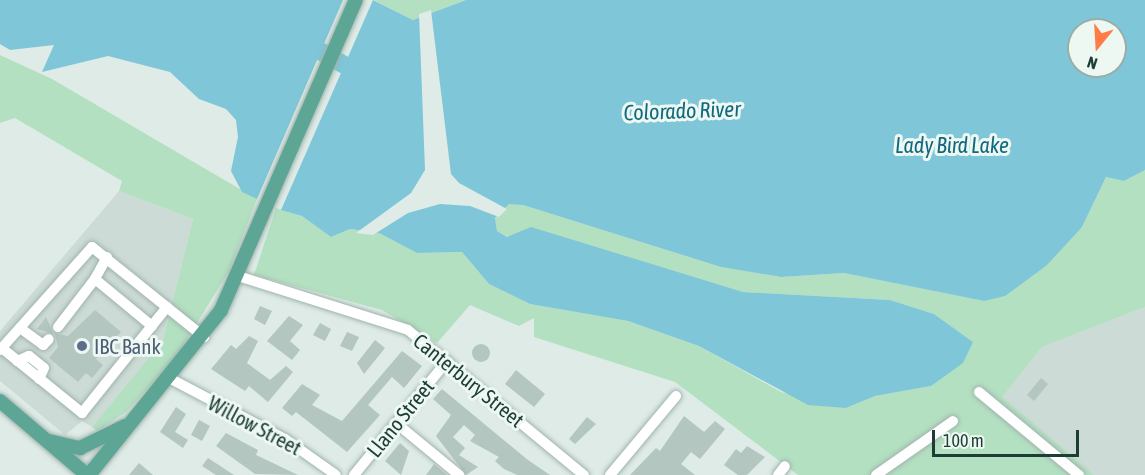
<!DOCTYPE html>
<html>
<head>
<meta charset="utf-8">
<style>
	body { margin:0 }
	#map { position:relative; width:1145px; height:475px; overflow:hidden; background:#deebe6; font-family:"Asap Condensed",sans-serif }
	div>[style] { position:absolute }
	[style*='--x'] { left:calc(var(--x)*1px); top:calc(var(--y)*1px); width:calc(var(--w)*1px); rotate:calc(var(--a)*1deg) }
	.built>* { inset:0; background:#ccdbd5 }
	.green>* { inset:0; background:#b3e0c1 }
	.water>* { inset:0; background:#7ec6d8 }
	.pier>* { inset:0; background:#deebe6 }
	.river>* { height:18px; margin:-9px; padding:0 9px; transform-origin:9px; border-radius:9px; background:#7ec6d8 }
	.building>* { inset:0; background:#b3c6bf }
	.round { border-radius:50% }
	.roads { filter:drop-shadow(0 0 2px #a0b3ad) drop-shadow(0 0 2px #a0b3ad) }
	.minor>* { height:10px; margin:-5px; padding:0 5px; transform-origin:5px; border-radius:5px; background:#fff }
	.major>* { height:14px; margin:-7px; padding:0 7px; transform-origin:7px; border-radius:7px; background:#5da696 }
	.dots>* { width:16px; height:16px; translate:-50% -50%; box-sizing:border-box; border:3px solid #eef8f3; border-radius:50% }
	span { translate:-50% -50%; white-space:nowrap; text-align:center; line-height:1.15; -webkit-text-stroke:6px #eef8f3; paint-order:stroke }
	.service-label { font-size:21px; color:#4e5e75 }
	.left { translate:0 -50%; text-align:left }
	.street-label { font-size:21px; color:#1d3d35 }
	.water-label { font-size:22px; color:#11687f; font-style:italic }
	.north { position:absolute; left:1067px; top:18px; width:60px; height:60px; box-sizing:border-box; background:#eef8f3; border:2px solid #9aada7; border-radius:50%; rotate:198deg; font-size:16px; font-weight:700; line-height:24px; text-align:center; color:#1d3d35 }
	.north::after { content:''; display:block; margin:auto; width:21px; height:27px; background:#ff7c48; clip-path:polygon(50% 0,100% 100%,50% 72%,0 100%) }
	.scale { position:absolute; left:932px; top:430px; width:147px; height:27px; box-sizing:border-box; border:3px solid #1d3d35; border-top:0; padding-left:8px; font-size:18px; line-height:21px; white-space:nowrap; color:#1d3d35; -webkit-text-stroke:4px #eef8f3; paint-order:stroke }
</style>
</head>
<body>
<div id="map">
	<div class="built">
		<i style="clip-path:polygon(119px 191px,193px 219px,163px 340px,92px 427px,82px 421px,65px 435px,0 381px,0 331px)"></i>
		<i style="clip-path:polygon(1145px 307px,1145px 475px,1071px 475px,988px 414px,1042px 347px)"></i>
	</div>
	<div class="green">
		<i style="clip-path:polygon(374px 0,466px 0,413px 20px)"></i>
		<i style="clip-path:polygon(0 55px,52px 79px,257px 199px,229px 271px,176px 357px,126px 412px,97px 431px,92px 427px,163px 340px,193px 219px,119px 191px,122px 181px,15px 118px,0 123px)"></i>
		<i style="clip-path:polygon(1145px 170px,1145px 307px,1042px 347px,1002px 397px,1094px 475px,798px 475px,675px 382px,534px 337px,534px 318px,519px 326px,470px 305px,437px 343px,382px 310px,254px 275px,276px 208px,302px 216px,331px 237px,350px 229px,379px 233px,417px 253px,462px 252px,489px 284px,530px 304px,628px 321px,699px 346px,781px 392px,846px 408px,875px 396px,931px 386px,973px 342px,934px 314px,890px 300px,743px 292px,564px 240px,521px 232px,507px 237px,497px 231px,495px 219px,509px 203px,523px 205px,721px 267px,781px 277px,844px 273px,984px 301px,1082px 227px,1106px 177px,1124px 181px)"></i>
	</div>
	<div class="water">
		<i style="clip-path:polygon(0 0,343px 0,257px 199px,242px 192px,231px 171px,238px 137px,236px 120px,226px 109px,199px 99px,170px 72px,108px 56px,42px 72px,54px 45px,10px 50px,0 44px)"></i>
		<i style="clip-path:polygon(evenodd,373px 0,413px 20px,466px 0,1145px 0,1145px 170px,1124px 181px,1106px 177px,1082px 227px,1047px 265px,1005px 296px,984px 301px,844px 273px,781px 277px,721px 267px,523px 205px,509px 204px,495px 218px,497px 231px,507px 237px,531px 227px,743px 292px,890px 300px,934px 314px,973px 342px,963px 363px,931px 386px,875px 396px,846px 408px,808px 405px,699px 346px,628px 321px,530px 304px,489px 284px,462px 252px,417px 253px,379px 233px,350px 229px,331px 237px,302px 216px,281px 210px,373px 0,1079px 30px,1115px 30px,1115px 66px,1079px 66px,1079px 30px)"></i>
	</div>
	<div class="pier">
		<i style="clip-path:polygon(431px 10px,451px 174px,459px 183px,507px 209px,499px 217px,470px 206px,440px 204px,408px 213px,373px 235px,356px 233px,411px 193px,425px 170px,419px 14px)"></i>
	</div>
	<div class="river">
		<i style="--x:301;--y:40;--w:74;--a:30"></i>
	</div>
	<div class="building">
		<i style="clip-path:polygon(260px 306px,272px 311px,265px 325px,254px 319px)"></i>
		<i style="clip-path:polygon(95px 310px,121px 332px,96px 359px,103px 365px,92px 378px,86px 373px,78px 382px,49px 358px,58px 347px,55px 334px,37px 329px,46px 317px,53px 333px,68px 336px)"></i>
		<i style="clip-path:polygon(289px 316px,303px 325px,290px 341px,300px 350px,292px 360px,267px 341px)"></i>
		<i style="clip-path:polygon(320px 323px,331px 329px,325px 341px,313px 335px)"></i>
		<i style="clip-path:polygon(347px 332px,359px 337px,352px 351px,340px 346px)"></i>
		<i style="clip-path:polygon(249px 336px,258px 341px,247px 363px,270px 380px,286px 366px,293px 372px,268px 402px,249px 386px,245px 391px,211px 369px,231px 345px,236px 349px)"></i>
		<i style="clip-path:polygon(375px 340px,385px 348px,364px 374px,357px 363px)"></i>
		<i class="round" style="left:472px;top:344px;width:18px;height:18px"></i>
		<i style="clip-path:polygon(402px 351px,422px 366px,404px 388px,392px 377px,368px 405px,380px 415px,347px 452px,296px 412px,292px 416px,282px 408px,302px 384px,320px 395px,312px 405px,342px 421px)"></i>
		<i style="clip-path:polygon(516px 370px,545px 394px,534px 407px,505px 384px)"></i>
		<i style="clip-path:polygon(1041px 378px,1048px 384px,1034px 401px,1027px 395px)"></i>
		<i style="clip-path:polygon(442px 389px,528px 460px,550px 475px,517px 475px,504px 469px,495px 461px,499px 457px,470px 441px,475px 435px,464px 425px,453px 437px,465px 448px,459px 455px,478px 467px,466px 475px,436px 436px,451px 415px,433px 399px)"></i>
		<i style="clip-path:polygon(176px 407px,186px 414px,175px 432px,188px 440px,183px 448px,160px 432px)"></i>
		<i style="clip-path:polygon(684px 416px,704px 432px,715px 421px,725px 429px,700px 459px,691px 452px,681px 464px,695px 475px,630px 475px,656px 448px,660px 451px)"></i>
		<i style="clip-path:polygon(587px 417px,596px 424px,575px 444px,569px 439px)"></i>
		<i style="clip-path:polygon(199px 420px,210px 426px,202px 441px,191px 435px)"></i>
		<i style="clip-path:polygon(226px 433px,258px 450px,256px 455px,298px 475px,255px 474px,216px 446px)"></i>
		<i style="clip-path:polygon(400px 443px,409px 451px,401px 475px,385px 461px)"></i>
		<i style="clip-path:polygon(747px 446px,765px 457px,747px 475px,738px 475px,724px 465px,736px 449px,741px 453px)"></i>
		<i style="clip-path:polygon(208px 458px,234px 475px,216px 475px,202px 466px)"></i>
		<i style="clip-path:polygon(139px 463px,153px 475px,129px 475px)"></i>
		<i style="clip-path:polygon(434px 464px,447px 475px,426px 475px)"></i>
	</div>
	<div class="roads">
		<div class="minor">
			<i style="--x:107;--y:257;--w:25;--a:119"></i>
			<i style="--x:95;--y:279;--w:74;--a:39.5"></i>
			<i style="--x:238;--y:276;--w:178;--a:17.6"></i>
			<i style="--x:408;--y:330;--w:228;--a:39.5"></i>
			<i style="--x:58;--y:327;--w:61;--a:-52.4"></i>
			<i style="--x:20;--y:328;--w:29;--a:36"></i>
			<i style="--x:43;--y:345;--w:8;--a:-45"></i>
			<i style="--x:3;--y:349;--w:102;--a:39"></i>
			<i style="--x:82;--y:413;--w:136;--a:-51.3"></i>
			<i style="--x:0;--y:350;--w:138;--a:-48.2"></i>
			<i style="--x:92;--y:247;--w:144;--a:38.8"></i>
			<i style="--x:17;--y:361;--w:13;--a:-23"></i>
			<i style="--x:29;--y:356;--w:19;--a:39"></i>
			<i style="--x:44;--y:368;--w:12;--a:114"></i>
			<i style="--x:171;--y:379;--w:129;--a:27.8"></i>
			<i style="--x:285;--y:439;--w:62;--a:35.2"></i>
			<i style="--x:979;--y:392;--w:130;--a:39.7"></i>
			<i style="--x:396;--y:423;--w:82;--a:39.5"></i>
			<i style="--x:354;--y:475;--w:147;--a:-50.8"></i>
			<i style="--x:610;--y:475;--w:103;--a:-50.1"></i>
			<i style="--x:778;--y:475;--w:11;--a:-52"></i>
			<i style="--x:876;--y:475;--w:94;--a:-35"></i>
		</div>
		<div class="major">
			<i style="--x:0;--y:401;--w:114;--a:40.4"></i>
			<i style="--x:49;--y:441;--w:32;--a:13"></i>
			<i style="--x:80;--y:448;--w:50;--a:-26.1"></i>
			<i style="--x:89;--y:475;--w:211;--a:-51.3"></i>
			<i style="--x:221;--y:310;--w:338;--a:-66.5"></i>
		</div>
	</div>
	<div class="dots">
		<i style="left:82px;top:346px;background:#5c6f8a"></i>
	</div>
	<div class="service-label">
		<span class="left" style="left:94px;top:346px">IBC Bank</span>
	</div>
	<div class="street-label">
		<span style="left:469px;top:380px;rotate:39deg">Canterbury Street</span>
		<span style="left:400px;top:418px;rotate:-51deg">Llano Street</span>
		<span style="left:255px;top:425px;rotate:28deg">Willow Street</span>
	</div>
	<div class="water-label">
		<span style="left:682px;top:111px;rotate:-2deg">Colorado River</span>
		<span style="left:952px;top:146px">Lady Bird Lake</span>
	</div>
	<div class="north">N</div>
	<div class="scale">100 m</div>
</div>
</body>
</html>
